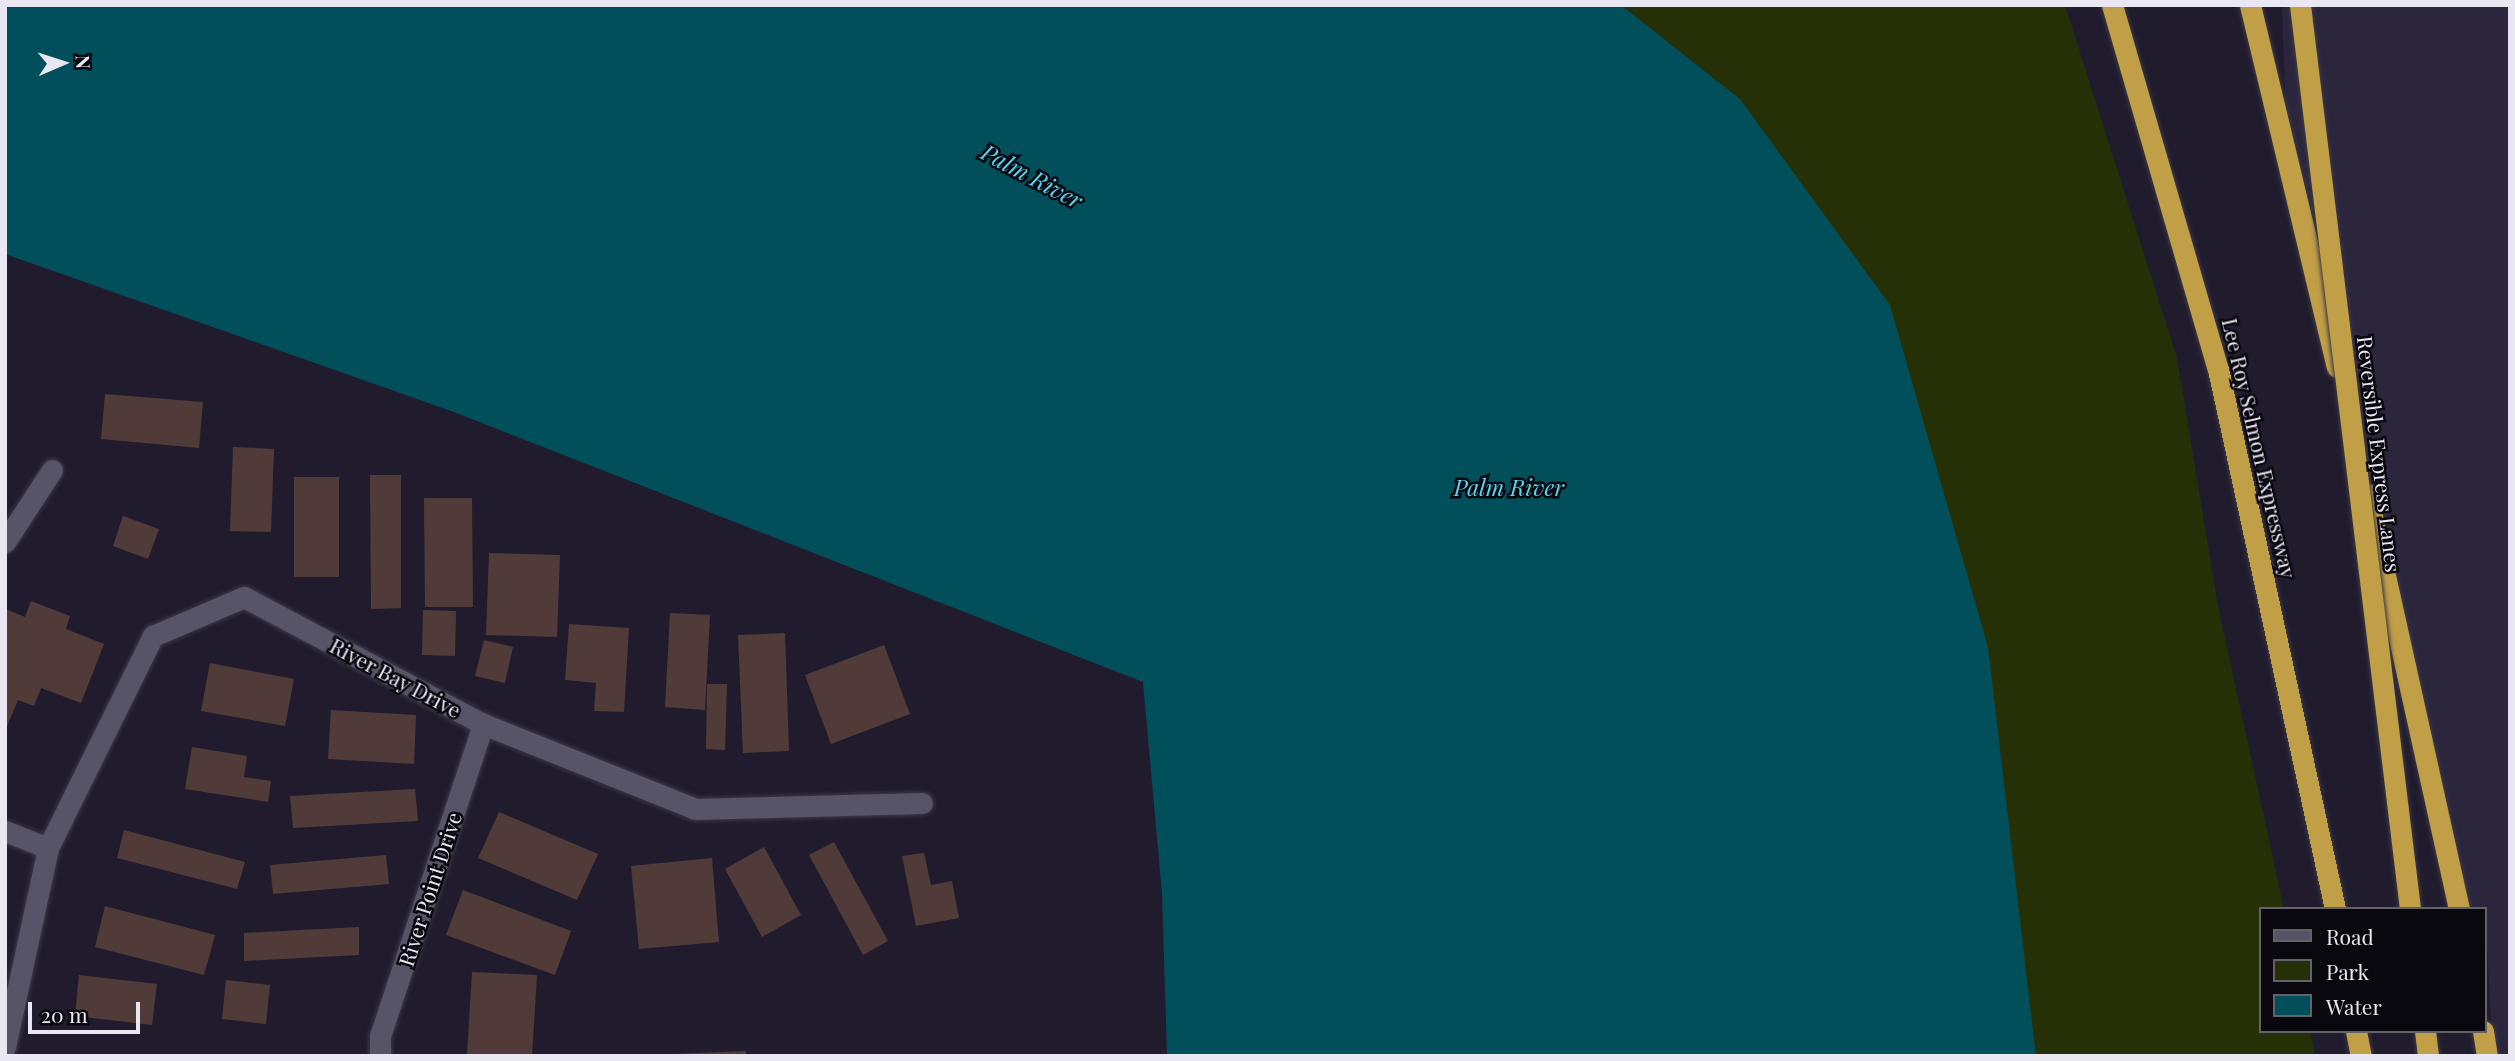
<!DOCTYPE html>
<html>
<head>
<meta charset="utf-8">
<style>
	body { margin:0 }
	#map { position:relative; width:2515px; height:1061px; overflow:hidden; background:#201c2d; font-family:"Playfair Display",serif }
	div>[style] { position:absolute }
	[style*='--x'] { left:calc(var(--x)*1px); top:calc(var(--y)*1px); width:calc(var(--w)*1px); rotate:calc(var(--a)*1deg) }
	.built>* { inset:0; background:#2b263c }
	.green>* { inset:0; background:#263007 }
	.water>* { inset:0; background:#004f5b }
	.building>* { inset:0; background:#513b39 }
	.roads { filter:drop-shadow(0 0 2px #3b3846) drop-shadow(0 0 2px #3b3846) }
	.lane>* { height:21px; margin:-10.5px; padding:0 10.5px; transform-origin:10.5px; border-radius:10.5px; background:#575467 }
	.street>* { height:21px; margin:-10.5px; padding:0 10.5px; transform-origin:10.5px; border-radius:10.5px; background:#575467 }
	.highway>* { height:21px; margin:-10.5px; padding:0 10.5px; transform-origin:10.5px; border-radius:10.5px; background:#c09f46 }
	.bridges { filter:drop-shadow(0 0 2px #3b3846) drop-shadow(0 0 2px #3b3846) }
	.highway-bridge>* { height:21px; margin:-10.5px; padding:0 10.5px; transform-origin:10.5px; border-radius:10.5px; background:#c09f46 }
	span { translate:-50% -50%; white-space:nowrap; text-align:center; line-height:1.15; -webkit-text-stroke:5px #09080f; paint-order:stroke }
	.street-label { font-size:21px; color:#e9e7f2 }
	.water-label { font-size:23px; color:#56d6ef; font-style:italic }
	.frame { position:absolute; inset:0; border:7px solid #e9e7f2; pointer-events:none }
	.legend { position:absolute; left:2259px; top:907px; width:228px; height:126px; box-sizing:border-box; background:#09080f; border:2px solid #63616a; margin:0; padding:9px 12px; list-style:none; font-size:21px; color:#e9e7f2 }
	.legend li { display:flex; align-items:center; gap:14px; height:35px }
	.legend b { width:35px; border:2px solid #63616a }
	.north { position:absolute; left:28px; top:28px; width:70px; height:70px; -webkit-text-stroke:5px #09080f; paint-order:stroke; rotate:87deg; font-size:19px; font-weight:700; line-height:28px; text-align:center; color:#e9e7f2 }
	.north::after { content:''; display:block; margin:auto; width:24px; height:32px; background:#e9e7f2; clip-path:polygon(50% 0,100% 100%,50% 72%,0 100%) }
	.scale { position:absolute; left:28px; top:1002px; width:112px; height:32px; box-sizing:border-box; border:4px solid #e9e7f2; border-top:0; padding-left:9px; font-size:21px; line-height:24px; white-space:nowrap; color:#e9e7f2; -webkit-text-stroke:5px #09080f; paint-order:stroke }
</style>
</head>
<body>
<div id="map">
	<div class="built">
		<i style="clip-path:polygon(2282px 5px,2510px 5px,2510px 1056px,2493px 1056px,2485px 909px,2464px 909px,2286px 124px)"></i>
	</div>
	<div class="green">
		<i style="clip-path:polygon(1621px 5px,2065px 5px,2177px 358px,2218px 606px,2284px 909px,2261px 909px,2261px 1031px,2310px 1031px,2315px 1056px,2036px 1056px,1740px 99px)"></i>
	</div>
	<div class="water">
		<i style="clip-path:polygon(5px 5px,1621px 5px,1740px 99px,1890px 305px,1988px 647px,2036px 1056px,1167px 1056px,1162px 893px,1143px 682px,454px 412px,5px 254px)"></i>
	</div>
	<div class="building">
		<i style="clip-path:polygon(105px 394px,203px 402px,199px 448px,101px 439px)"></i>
		<i style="clip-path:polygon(233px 447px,274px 449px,271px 532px,230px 531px)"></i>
		<i style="clip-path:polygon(370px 475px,401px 475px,401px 608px,371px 609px)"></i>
		<i style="clip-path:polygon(294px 477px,339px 477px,339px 577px,294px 577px)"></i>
		<i style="clip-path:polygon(424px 498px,472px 498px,473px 607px,425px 607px)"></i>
		<i style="clip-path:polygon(123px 516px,159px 529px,148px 559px,113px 546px)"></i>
		<i style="clip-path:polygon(489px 553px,560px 555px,557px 637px,486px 635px)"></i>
		<i style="clip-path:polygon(31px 601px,70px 616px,66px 629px,104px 644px,81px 703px,41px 688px,34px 706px,18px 700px,5px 731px,5px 609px,25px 617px)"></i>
		<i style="clip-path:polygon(423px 610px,456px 611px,455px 656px,422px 655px)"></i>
		<i style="clip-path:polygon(670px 613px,710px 615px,705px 710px,665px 707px)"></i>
		<i style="clip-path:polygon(569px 624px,629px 628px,624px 712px,594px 711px,596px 683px,565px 680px)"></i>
		<i style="clip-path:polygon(785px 633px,789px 751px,743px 753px,738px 635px)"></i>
		<i style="clip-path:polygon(484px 640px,513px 647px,505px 683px,475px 676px)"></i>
		<i style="clip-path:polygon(884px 645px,910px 714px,831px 744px,805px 675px)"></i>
		<i style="clip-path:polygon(210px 663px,294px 679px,285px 726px,201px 711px)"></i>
		<i style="clip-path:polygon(707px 684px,727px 684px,725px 750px,706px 749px)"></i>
		<i style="clip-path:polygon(331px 710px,416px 715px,414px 764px,328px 759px)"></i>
		<i style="clip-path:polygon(192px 747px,247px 756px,244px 777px,271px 781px,268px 802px,185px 789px)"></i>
		<i style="clip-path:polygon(415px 789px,418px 821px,293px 828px,290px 796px)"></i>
		<i style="clip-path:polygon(499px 812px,598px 854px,577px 900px,478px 858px)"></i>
		<i style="clip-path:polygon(124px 830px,245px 862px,237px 889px,117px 858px)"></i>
		<i style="clip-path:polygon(834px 842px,888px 941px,863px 955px,809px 855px)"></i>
		<i style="clip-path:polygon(764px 847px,801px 915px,762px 937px,725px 869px)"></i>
		<i style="clip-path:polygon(924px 853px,931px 885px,952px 881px,959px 918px,916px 926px,902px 856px)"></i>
		<i style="clip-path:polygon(386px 855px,389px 884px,273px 894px,270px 865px)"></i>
		<i style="clip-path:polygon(712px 858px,719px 942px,639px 949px,631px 866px)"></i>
		<i style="clip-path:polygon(463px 890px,571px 931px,555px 975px,446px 935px)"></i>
		<i style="clip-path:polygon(105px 906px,215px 935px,204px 975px,95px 947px)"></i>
		<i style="clip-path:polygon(359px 927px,359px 955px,244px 961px,244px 933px)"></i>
		<i style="clip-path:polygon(472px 972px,537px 975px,532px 1056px,467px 1056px)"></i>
		<i style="clip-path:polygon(79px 975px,157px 984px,152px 1025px,75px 1016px)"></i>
		<i style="clip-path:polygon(226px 980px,270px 985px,266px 1024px,222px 1019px)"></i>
		<i style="clip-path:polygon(746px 1051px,746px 1056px,672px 1056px,672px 1054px)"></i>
	</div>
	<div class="roads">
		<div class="lane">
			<i style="--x:5;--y:542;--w:86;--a:-56.9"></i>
		</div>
		<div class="street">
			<i style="--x:5;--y:831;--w:46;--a:21.6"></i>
			<i style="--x:5;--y:1047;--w:204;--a:-77.8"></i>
			<i style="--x:48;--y:848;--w:237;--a:-63.7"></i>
			<i style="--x:153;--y:636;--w:99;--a:-23.2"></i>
			<i style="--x:244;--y:597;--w:271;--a:28"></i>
			<i style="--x:483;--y:724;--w:228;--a:21.8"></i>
			<i style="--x:695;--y:809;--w:227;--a:-1.5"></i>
			<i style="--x:380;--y:1056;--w:20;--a:-90"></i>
			<i style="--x:380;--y:1036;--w:329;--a:-71.7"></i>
		</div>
		<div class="highway">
			<i style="--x:2112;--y:5;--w:379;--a:73.8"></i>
			<i style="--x:2218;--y:369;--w:553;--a:77.77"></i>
			<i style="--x:2250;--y:5;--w:372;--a:76.5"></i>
			<i style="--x:2367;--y:494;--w:425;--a:77.5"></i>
			<i style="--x:2356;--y:1031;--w:25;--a:79"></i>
			<i style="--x:2425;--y:1031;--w:25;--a:83"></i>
			<i style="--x:2483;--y:1031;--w:25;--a:81"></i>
		</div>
	</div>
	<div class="bridges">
		<div class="highway-bridge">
			<i style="--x:2300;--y:5;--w:911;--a:83.06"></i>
		</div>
	</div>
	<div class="street-label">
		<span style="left:2260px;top:448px;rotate:77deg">Lee Roy Selmon Expressway</span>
		<span style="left:2380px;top:454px;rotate:83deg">Reversible Express Lanes</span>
		<span style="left:396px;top:677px;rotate:28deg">River Bay Drive</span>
		<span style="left:429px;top:889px;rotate:-72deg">River Point Drive</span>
	</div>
	<div class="water-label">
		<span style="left:1032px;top:176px;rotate:28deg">Palm River</span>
		<span style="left:1509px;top:487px">Palm River</span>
	</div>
	<div class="frame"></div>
	<ul class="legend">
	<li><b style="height:9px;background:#575467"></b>Road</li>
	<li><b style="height:19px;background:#263007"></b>Park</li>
	<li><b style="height:19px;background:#004f5b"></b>Water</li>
	</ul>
	<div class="north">N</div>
	<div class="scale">20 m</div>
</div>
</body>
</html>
